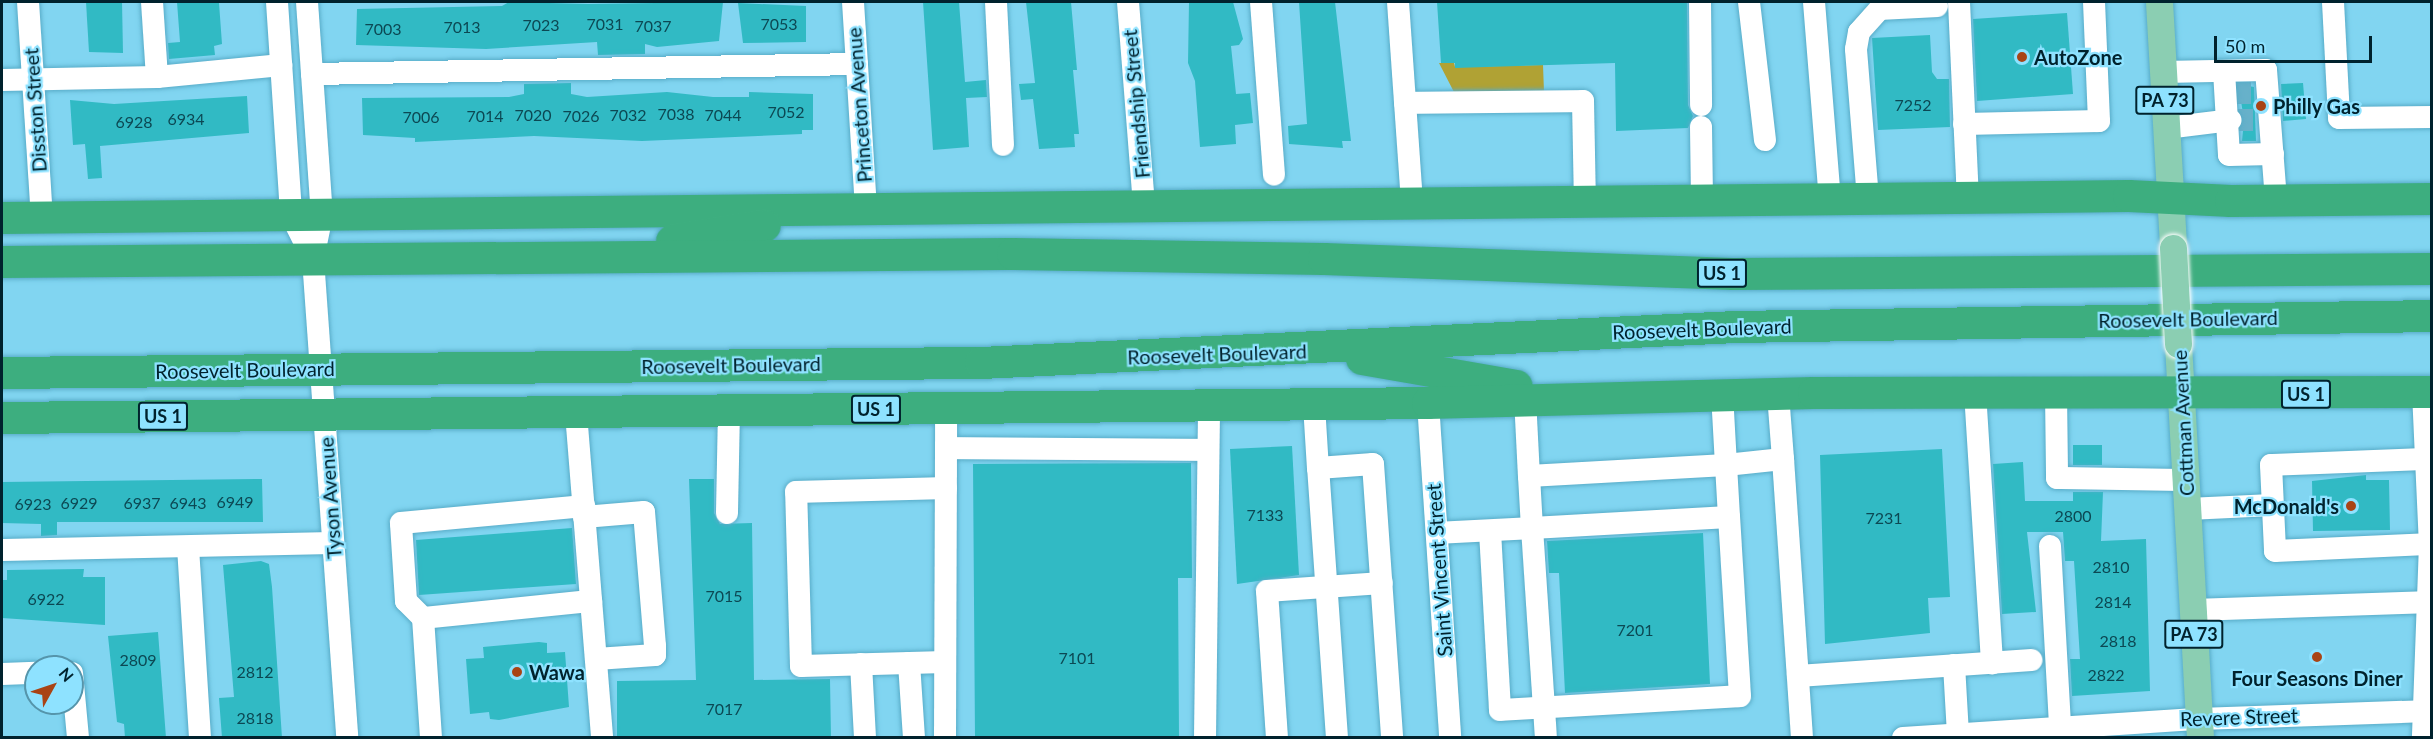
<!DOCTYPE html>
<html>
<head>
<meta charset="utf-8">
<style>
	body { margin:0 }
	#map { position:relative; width:2433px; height:739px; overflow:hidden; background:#81d5f1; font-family:Lato,sans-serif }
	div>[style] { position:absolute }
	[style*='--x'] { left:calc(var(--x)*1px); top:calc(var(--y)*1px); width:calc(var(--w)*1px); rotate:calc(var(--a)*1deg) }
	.green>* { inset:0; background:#b0a234 }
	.building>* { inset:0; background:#31bac4 }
	.minor-tunnel>* { height:22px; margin-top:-11px; transform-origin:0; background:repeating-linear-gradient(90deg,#67b1ca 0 22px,transparent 0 33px) }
	.roads { filter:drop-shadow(0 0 2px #58acc8) drop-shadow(0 0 2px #58acc8) }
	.minor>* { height:22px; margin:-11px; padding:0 11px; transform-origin:11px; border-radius:11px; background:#fff }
	.major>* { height:27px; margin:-13.5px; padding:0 13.5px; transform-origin:13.5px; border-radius:13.5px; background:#8bceb2 }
	.highway>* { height:32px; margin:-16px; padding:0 16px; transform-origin:16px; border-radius:16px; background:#3dae7f }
	.bridges { filter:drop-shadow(0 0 2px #fff) drop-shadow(0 0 2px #fff) }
	.major-bridge>* { height:27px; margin:-13.5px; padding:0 13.5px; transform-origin:13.5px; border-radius:13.5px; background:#8bceb2 }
	.dots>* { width:16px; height:16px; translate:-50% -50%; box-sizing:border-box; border:3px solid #8ee2ff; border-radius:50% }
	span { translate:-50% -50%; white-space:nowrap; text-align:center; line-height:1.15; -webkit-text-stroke:4.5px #8ee2ff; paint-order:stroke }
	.number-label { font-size:16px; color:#0c4853 }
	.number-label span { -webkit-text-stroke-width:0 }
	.shield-label span { padding:2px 4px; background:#8ee2ff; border:2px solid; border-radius:4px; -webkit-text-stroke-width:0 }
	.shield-label { font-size:18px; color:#00222d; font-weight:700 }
	.poi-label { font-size:20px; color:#00222d; font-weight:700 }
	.left { translate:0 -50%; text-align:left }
	.right { translate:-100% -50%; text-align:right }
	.street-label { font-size:20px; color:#00222d }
	.frame { position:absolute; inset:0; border:3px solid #00222d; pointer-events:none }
	.north { position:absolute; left:24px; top:655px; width:60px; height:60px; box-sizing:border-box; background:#8ee2ff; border:2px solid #5595ab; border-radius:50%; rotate:50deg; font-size:16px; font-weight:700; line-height:24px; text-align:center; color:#00222d }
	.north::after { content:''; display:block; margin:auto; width:21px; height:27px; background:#a94415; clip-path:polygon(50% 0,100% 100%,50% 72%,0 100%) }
	.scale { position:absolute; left:2214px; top:36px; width:158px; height:27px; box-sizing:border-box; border:3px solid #00222d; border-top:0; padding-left:8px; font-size:18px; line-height:21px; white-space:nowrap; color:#00222d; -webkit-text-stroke:4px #8ee2ff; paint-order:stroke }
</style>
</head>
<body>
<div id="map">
	<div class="green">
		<i style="clip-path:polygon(1439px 63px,1454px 63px,1455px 67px,1543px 65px,1544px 92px,1455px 94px)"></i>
	</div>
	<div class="building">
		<i style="clip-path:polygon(86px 2px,122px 2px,123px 53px,89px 52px)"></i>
		<i style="clip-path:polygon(177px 2px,219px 3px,222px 44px,214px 46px,215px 55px,169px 59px,168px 43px,180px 42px)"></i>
		<i style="clip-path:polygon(509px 2px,588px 4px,723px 2px,719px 41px,657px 47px,645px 44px,645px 54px,598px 55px,597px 42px,486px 49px,356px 45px,357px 9px,502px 6px)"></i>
		<i style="clip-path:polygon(923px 2px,959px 2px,965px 82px,986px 80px,987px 97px,966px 98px,969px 147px,933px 150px)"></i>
		<i style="clip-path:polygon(1026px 2px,1071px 2px,1077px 70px,1073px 70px,1079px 134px,1074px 134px,1075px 147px,1039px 149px,1033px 99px,1021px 100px,1019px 84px,1035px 83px)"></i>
		<i style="clip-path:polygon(1189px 2px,1233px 2px,1243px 39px,1239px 45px,1231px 46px,1236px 94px,1250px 93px,1253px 123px,1235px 125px,1236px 144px,1200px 147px,1195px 81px,1188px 63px)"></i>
		<i style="clip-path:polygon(1299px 2px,1335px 2px,1351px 141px,1342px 141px,1343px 148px,1289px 144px,1288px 126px,1307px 124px)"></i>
		<i style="clip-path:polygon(1437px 2px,1687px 2px,1688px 105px,1693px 116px,1688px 128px,1616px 131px,1615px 63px,1455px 68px,1455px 63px,1441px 63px)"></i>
		<i style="clip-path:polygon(738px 3px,806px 6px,806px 42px,743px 43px)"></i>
		<i style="clip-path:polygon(2067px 13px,2073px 94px,1977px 101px,1973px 19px)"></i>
		<i style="clip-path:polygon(1930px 35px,1932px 72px,1937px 79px,1949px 79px,1950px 127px,1878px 130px,1872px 38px)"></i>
		<i style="clip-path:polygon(571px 83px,571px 94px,587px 97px,667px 92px,713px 97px,749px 97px,749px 92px,813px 94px,813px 130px,802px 130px,802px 134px,642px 141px,534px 136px,415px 142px,415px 138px,363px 135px,362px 98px,509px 97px,524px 94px,524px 84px)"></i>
		<i style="clip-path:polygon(2303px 83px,2306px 119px,2283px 121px,2281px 84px)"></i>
		<i style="clip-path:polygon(2238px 84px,2254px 87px,2256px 141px,2242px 141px,2244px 119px)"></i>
		<i style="clip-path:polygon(247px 96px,249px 133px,100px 146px,102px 178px,88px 179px,85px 144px,73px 145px,70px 100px,114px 104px)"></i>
		<i style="clip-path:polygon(2073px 445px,2102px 445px,2102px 465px,2073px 465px)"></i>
		<i style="clip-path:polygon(1292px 446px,1299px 575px,1237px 584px,1230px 449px)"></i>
		<i style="clip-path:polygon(1942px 449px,1950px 597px,1928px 598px,1930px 633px,1825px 644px,1820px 455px)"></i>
		<i style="clip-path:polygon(2023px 462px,2025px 501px,2073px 501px,2073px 492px,2103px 492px,2101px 541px,2146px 539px,2150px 691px,2072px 696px,2070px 659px,2080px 659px,2074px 561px,2065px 561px,2063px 532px,2027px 532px,2036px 612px,2002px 614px,1993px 464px)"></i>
		<i style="clip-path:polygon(1191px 463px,1192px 578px,1178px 578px,1179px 738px,975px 738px,973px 464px)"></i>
		<i style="clip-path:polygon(2366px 475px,2366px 480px,2389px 480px,2390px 530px,2313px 531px,2312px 481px)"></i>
		<i style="clip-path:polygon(262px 479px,263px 522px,57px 522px,57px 535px,41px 536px,41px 524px,2px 523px,2px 482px)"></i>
		<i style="clip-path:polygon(689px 479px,714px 479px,714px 513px,720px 524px,752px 523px,754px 680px,830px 679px,831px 738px,617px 738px,617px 681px,696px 680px)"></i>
		<i style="clip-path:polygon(572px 528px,576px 584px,419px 595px,416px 540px)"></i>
		<i style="clip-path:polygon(1703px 533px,1710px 684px,1565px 693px,1559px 573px,1549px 573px,1547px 541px)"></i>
		<i style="clip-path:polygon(261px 561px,269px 564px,272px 587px,282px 738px,222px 738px,219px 698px,234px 697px,223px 565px)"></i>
		<i style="clip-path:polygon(84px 569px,83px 577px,105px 577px,105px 625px,2px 618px,2px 580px,7px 580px,7px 570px)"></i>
		<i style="clip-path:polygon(158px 632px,166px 738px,125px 738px,124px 724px,117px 722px,108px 636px)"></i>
		<i style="clip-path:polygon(539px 642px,547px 643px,547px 653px,565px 652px,569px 707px,499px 720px,490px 719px,489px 712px,470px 714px,466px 659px,484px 658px,483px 647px)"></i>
	</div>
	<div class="minor-tunnel">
		<i style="--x:2229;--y:93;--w:24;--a:0"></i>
		<i style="--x:2231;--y:120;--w:24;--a:0"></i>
	</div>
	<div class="roads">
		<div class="minor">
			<i style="--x:28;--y:2;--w:216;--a:86.3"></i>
			<i style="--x:152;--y:2;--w:75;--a:86.2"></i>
			<i style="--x:277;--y:2;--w:213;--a:86.2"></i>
			<i style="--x:291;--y:215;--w:49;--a:63.4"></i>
			<i style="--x:307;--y:2;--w:214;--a:86"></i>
			<i style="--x:322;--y:215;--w:45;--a:101.6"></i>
			<i style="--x:313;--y:259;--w:480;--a:85.9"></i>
			<i style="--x:853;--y:2;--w:207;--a:86.4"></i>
			<i style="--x:996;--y:2;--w:143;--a:87.2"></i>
			<i style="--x:1128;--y:2;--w:205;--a:85.5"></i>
			<i style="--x:1261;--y:2;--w:173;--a:85.7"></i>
			<i style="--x:1398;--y:2;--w:201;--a:86"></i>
			<i style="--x:1700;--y:2;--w:103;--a:89.4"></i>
			<i style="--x:1749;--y:2;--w:139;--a:83.4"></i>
			<i style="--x:1814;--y:2;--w:198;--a:85.4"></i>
			<i style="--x:1959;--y:2;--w:195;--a:87.4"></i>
			<i style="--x:2333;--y:2;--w:116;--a:87"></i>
			<i style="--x:2339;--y:118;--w:93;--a:-0.6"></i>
			<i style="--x:2224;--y:71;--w:84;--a:86.6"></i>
			<i style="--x:2229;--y:155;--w:44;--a:-1.3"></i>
			<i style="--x:2163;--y:72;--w:103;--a:-1.1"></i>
			<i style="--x:2266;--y:70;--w:131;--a:85.6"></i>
			<i style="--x:312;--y:74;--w:545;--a:-1.05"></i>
			<i style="--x:2;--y:80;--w:155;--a:-1.1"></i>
			<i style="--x:157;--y:77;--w:125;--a:-5.5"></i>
			<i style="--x:1405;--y:103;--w:178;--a:-0.6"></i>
			<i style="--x:1583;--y:101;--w:100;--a:88.9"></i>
			<i style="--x:1964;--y:124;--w:135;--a:-1.3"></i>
			<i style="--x:2099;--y:121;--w:119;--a:-92.4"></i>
			<i style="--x:1701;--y:127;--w:73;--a:89.2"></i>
			<i style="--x:2166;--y:128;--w:65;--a:-7"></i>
			<i style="--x:1868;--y:199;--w:150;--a:-94.6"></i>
			<i style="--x:1856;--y:49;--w:17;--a:-80"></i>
			<i style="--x:1859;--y:32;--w:31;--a:-48"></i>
			<i style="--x:1880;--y:9;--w:57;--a:-3"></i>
			<i style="--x:1975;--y:392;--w:272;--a:86.4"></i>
			<i style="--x:2056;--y:392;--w:86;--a:89.3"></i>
			<i style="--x:2057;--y:478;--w:129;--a:0.9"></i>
			<i style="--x:2423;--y:392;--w:152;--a:87.4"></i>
			<i style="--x:2430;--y:544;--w:194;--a:92.1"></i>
			<i style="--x:1778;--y:394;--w:65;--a:85.6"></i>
			<i style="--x:1525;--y:398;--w:78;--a:87.1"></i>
			<i style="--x:1529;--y:476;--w:197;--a:-3.2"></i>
			<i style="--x:1726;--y:465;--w:71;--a:-93.2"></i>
			<i style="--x:1428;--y:403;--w:336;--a:86.2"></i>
			<i style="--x:1314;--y:405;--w:63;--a:86.4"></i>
			<i style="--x:576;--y:413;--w:326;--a:85.4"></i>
			<i style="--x:946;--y:448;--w:262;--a:0.4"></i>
			<i style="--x:2426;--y:459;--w:155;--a:177.8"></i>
			<i style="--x:2271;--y:465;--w:86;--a:87.3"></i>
			<i style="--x:2275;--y:551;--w:157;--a:-2.6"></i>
			<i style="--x:1529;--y:476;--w:52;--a:86.7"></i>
			<i style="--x:1532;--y:528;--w:197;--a:-3.2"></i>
			<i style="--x:1729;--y:517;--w:52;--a:-93.3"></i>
			<i style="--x:1726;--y:465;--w:57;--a:-6"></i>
			<i style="--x:1783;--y:459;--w:280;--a:86.1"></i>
			<i style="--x:2188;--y:509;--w:84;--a:-2.7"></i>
			<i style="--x:727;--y:513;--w:102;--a:-88.9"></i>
			<i style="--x:584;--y:517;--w:60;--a:-4.8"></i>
			<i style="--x:644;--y:512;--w:134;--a:85.3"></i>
			<i style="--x:655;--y:646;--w:9;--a:90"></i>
			<i style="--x:655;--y:655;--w:59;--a:176.1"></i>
			<i style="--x:1490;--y:531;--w:179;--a:86.8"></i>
			<i style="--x:1500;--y:710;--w:240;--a:-3.3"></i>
			<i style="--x:1740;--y:696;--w:179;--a:-93.5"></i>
			<i style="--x:1437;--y:533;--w:95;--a:-3"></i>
			<i style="--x:1532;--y:528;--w:210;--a:86.2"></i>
			<i style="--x:2050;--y:546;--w:181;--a:86.8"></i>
			<i style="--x:188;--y:547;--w:191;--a:86.4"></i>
			<i style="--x:2;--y:550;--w:331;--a:-1.2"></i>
			<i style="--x:2193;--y:610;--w:239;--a:-1.9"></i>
			<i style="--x:423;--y:618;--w:169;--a:-5.8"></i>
			<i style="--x:945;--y:662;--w:144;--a:178.4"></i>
			<i style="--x:801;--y:666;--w:174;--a:-91.6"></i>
			<i style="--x:796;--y:492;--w:150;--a:-1.5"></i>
			<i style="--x:909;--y:663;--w:75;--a:86.2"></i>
			<i style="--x:861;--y:664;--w:74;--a:86.9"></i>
			<i style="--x:1954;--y:665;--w:69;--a:86.7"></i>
			<i style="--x:72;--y:673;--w:65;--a:84.7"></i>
			<i style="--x:2;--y:674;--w:34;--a:-2"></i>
			<i style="--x:1798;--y:676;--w:234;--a:-3.9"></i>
			<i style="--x:431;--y:738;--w:120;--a:-93.8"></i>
			<i style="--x:423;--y:618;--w:24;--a:-135"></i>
			<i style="--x:406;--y:601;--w:78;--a:-93.7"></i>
			<i style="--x:401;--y:523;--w:184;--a:-5.3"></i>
			<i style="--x:945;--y:738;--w:329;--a:-89.8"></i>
			<i style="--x:1205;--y:738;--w:332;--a:-89.3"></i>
			<i style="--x:1277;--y:738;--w:147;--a:-93.9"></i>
			<i style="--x:1267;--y:591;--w:115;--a:-4"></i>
			<i style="--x:1337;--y:738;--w:271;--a:-94"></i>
			<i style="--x:1318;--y:468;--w:55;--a:-4.2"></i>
			<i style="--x:1373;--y:464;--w:275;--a:86"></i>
			<i style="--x:1903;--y:738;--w:297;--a:-3.7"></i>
			<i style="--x:2199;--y:719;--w:233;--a:-2"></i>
		</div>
		<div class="major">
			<i style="--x:2159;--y:2;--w:246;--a:86.7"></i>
			<i style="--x:2178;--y:344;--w:395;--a:86.8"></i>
		</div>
		<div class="highway">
			<i style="--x:2;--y:218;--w:2127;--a:-0.59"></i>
			<i style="--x:2129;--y:196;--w:102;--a:2.8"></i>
			<i style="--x:2231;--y:201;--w:201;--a:-0.6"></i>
			<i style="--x:672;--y:241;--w:94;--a:-9.2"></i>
			<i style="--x:2;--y:262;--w:1011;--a:-0.45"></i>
			<i style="--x:1013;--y:254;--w:311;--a:0.9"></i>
			<i style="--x:1324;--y:259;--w:409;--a:2.1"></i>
			<i style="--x:1733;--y:274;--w:699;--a:-0.41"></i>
			<i style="--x:1362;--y:359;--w:157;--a:9.9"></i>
			<i style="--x:2;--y:373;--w:979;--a:-0.59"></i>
			<i style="--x:981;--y:363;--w:755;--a:-2.73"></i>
			<i style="--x:1735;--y:327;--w:697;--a:-0.9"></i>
			<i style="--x:2;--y:418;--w:1426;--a:-0.6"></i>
			<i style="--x:1428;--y:403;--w:386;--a:-1.5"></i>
			<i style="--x:1814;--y:393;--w:618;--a:-0.09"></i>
		</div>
	</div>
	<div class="bridges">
		<div class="major-bridge">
			<i style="--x:2173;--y:248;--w:96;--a:87"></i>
		</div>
	</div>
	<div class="dots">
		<i style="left:2022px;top:57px;background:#a94415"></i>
		<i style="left:2261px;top:106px;background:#a94415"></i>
		<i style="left:2351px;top:506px;background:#a94415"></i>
		<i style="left:2317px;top:657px;background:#a94415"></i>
		<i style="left:517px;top:672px;background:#a94415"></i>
	</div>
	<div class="number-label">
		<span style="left:605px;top:24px">7031</span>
		<span style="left:779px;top:24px">7053</span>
		<span style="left:541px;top:25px">7023</span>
		<span style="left:653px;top:26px">7037</span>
		<span style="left:462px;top:27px">7013</span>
		<span style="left:383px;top:29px">7003</span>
		<span style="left:1913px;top:105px">7252</span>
		<span style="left:786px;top:112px">7052</span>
		<span style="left:676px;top:114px">7038</span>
		<span style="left:533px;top:115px">7020</span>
		<span style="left:628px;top:115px">7032</span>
		<span style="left:723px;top:115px">7044</span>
		<span style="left:485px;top:116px">7014</span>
		<span style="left:581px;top:116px">7026</span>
		<span style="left:421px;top:117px">7006</span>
		<span style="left:186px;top:119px">6934</span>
		<span style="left:134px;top:122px">6928</span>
		<span style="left:235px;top:502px">6949</span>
		<span style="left:79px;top:503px">6929</span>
		<span style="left:142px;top:503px">6937</span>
		<span style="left:188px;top:503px">6943</span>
		<span style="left:33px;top:504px">6923</span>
		<span style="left:1265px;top:515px">7133</span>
		<span style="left:2073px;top:516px">2800</span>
		<span style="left:1884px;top:518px">7231</span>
		<span style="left:2111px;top:567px">2810</span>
		<span style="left:724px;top:596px">7015</span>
		<span style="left:46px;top:599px">6922</span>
		<span style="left:2113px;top:602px">2814</span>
		<span style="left:1635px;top:630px">7201</span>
		<span style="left:2118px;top:641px">2818</span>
		<span style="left:1077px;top:658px">7101</span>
		<span style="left:138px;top:660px">2809</span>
		<span style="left:255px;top:672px">2812</span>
		<span style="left:2106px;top:675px">2822</span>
		<span style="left:724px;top:709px">7017</span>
		<span style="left:255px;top:718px">2818</span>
	</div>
	<div class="shield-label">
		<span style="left:2165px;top:100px">PA 73</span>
		<span style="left:1722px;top:273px">US 1</span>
		<span style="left:2306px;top:394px">US 1</span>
		<span style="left:876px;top:409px">US 1</span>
		<span style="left:163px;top:416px">US 1</span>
		<span style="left:2194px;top:634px">PA 73</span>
	</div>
	<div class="poi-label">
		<span class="left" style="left:2034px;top:57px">AutoZone</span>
		<span class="left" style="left:2273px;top:106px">Philly Gas</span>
		<span class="right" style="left:2339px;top:506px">McDonald's</span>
		<span class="left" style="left:529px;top:672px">Wawa</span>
		<span style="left:2317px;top:678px">Four Seasons Diner</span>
	</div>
	<div class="street-label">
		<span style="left:1136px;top:104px;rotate:-95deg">Friendship Street</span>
		<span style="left:859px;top:105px;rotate:-94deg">Princeton Avenue</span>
		<span style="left:35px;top:110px;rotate:-94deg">Disston Street</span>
		<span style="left:2188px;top:319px;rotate:-1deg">Roosevelt Boulevard</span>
		<span style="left:1702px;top:329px;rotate:-2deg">Roosevelt Boulevard</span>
		<span style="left:1217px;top:354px;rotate:-2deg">Roosevelt Boulevard</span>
		<span style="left:731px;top:365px;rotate:-1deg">Roosevelt Boulevard</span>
		<span style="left:245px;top:370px;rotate:-1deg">Roosevelt Boulevard</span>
		<span style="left:2183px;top:423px;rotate:-93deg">Cottman Avenue</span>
		<span style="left:330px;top:498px;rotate:-94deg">Tyson Avenue</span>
		<span style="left:1439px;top:570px;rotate:-94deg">Saint Vincent Street</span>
		<span style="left:2239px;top:717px;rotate:-2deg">Revere Street</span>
	</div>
	<div class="frame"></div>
	<div class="north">N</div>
	<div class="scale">50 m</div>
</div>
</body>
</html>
